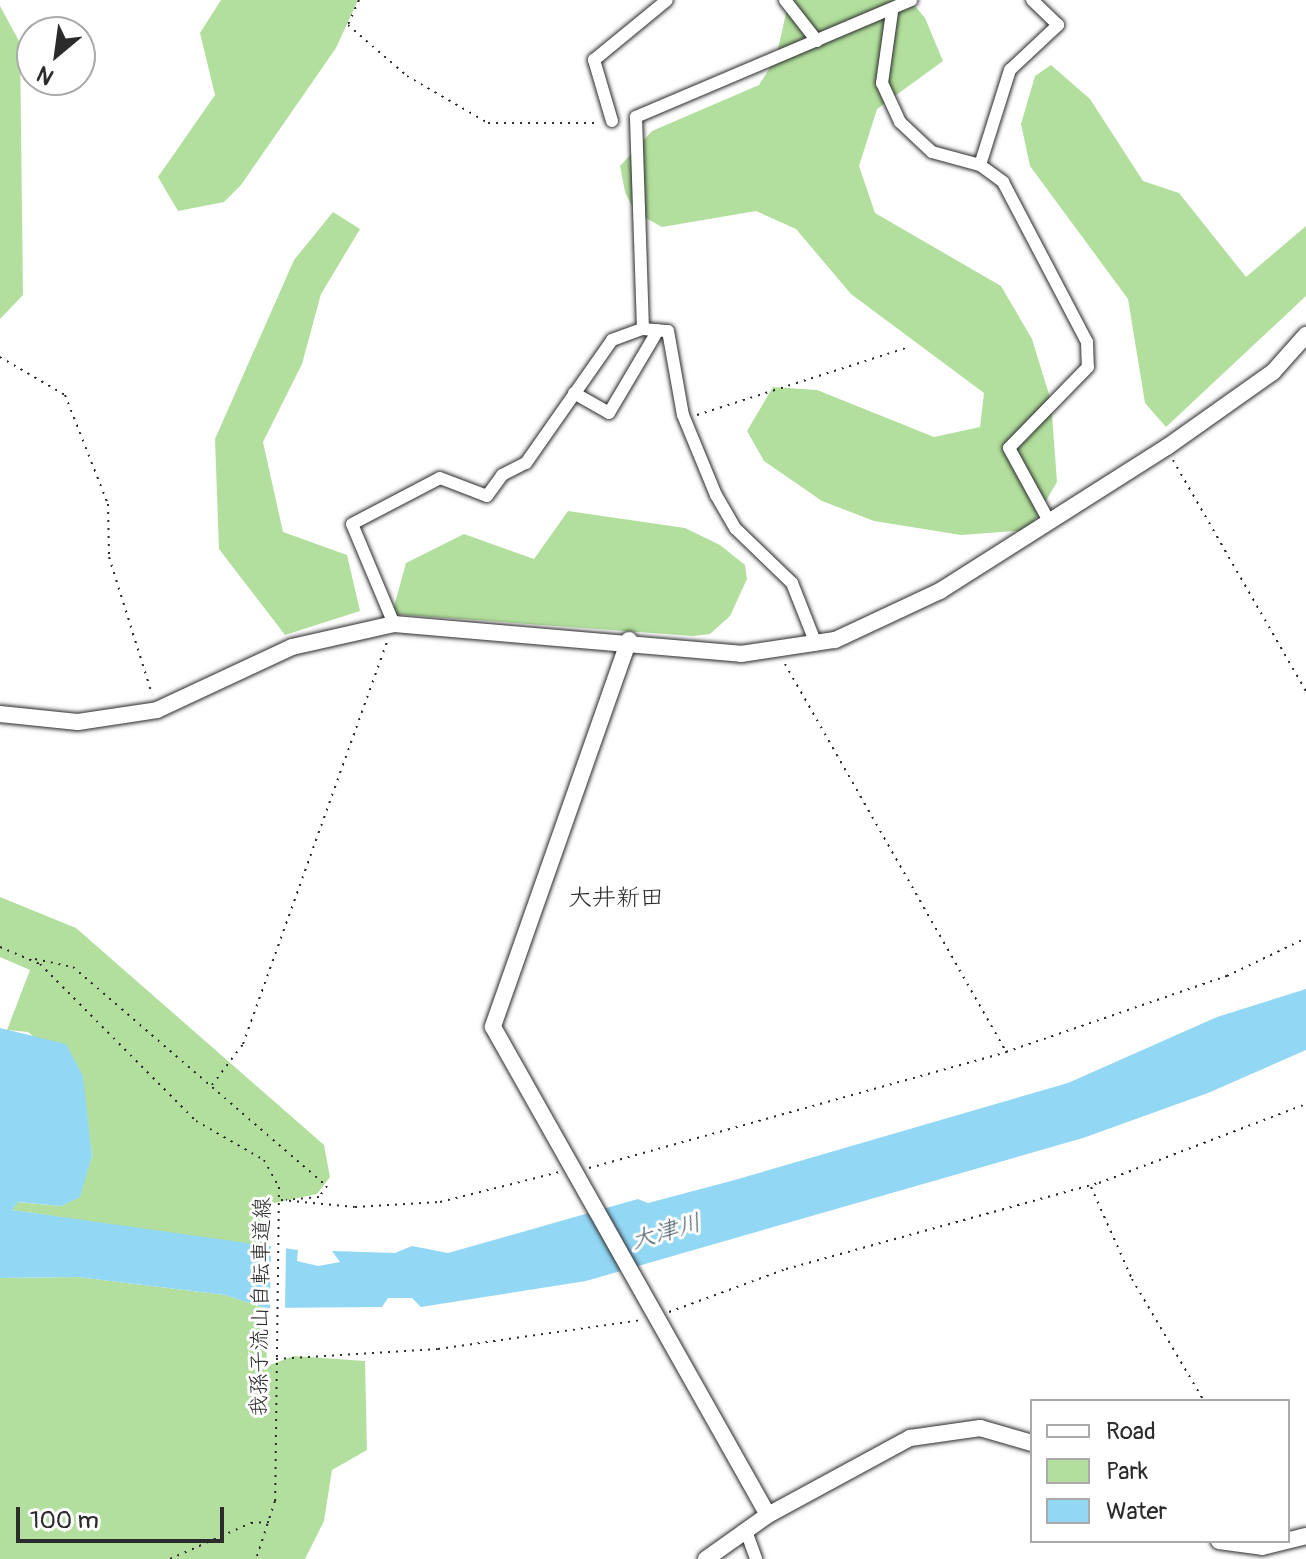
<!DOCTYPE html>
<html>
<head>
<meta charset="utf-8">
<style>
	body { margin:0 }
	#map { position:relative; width:1306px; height:1559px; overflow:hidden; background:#fff; font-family:Pangolin,"Klee One",sans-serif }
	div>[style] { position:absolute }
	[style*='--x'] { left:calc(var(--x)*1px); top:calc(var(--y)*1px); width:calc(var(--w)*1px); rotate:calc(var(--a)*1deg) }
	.green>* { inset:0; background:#b2df9d }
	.water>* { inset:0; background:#92d7f4 }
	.pier>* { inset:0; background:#fff }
	.path>* { height:2px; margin-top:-1px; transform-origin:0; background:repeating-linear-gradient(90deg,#2b2b2b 0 2px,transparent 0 8px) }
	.roads { filter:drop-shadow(0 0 2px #2b2b2b) drop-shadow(0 0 2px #2b2b2b) }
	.street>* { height:12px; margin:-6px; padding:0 6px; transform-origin:6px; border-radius:6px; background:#fff }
	.secondary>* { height:16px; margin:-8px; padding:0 8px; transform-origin:8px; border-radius:8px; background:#fff }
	span { translate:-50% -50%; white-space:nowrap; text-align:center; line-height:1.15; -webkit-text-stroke:6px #fff; paint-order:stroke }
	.street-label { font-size:22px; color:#2b2b2b }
	.neighbourhood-label { font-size:24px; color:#2b2b2b }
	.water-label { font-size:24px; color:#4a5f67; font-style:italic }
	.legend { position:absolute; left:1030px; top:1399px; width:260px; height:144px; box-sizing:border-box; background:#fff; border:2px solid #aaa; margin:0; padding:10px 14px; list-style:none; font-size:24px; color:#2b2b2b }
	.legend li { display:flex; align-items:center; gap:16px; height:40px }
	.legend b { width:40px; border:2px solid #aaa }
	.north { position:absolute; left:16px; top:16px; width:80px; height:80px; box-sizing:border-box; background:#fff; border:2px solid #aaa; border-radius:50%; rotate:209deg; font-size:22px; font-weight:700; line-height:32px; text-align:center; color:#2b2b2b }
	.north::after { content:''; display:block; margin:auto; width:28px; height:36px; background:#2b2b2b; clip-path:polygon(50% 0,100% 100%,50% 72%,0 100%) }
	.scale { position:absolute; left:16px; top:1507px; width:208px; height:36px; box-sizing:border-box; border:4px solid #2b2b2b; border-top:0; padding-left:10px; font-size:24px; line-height:28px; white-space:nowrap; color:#2b2b2b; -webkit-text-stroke:6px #fff; paint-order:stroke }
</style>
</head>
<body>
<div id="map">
	<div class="green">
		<i style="clip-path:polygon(221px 0,358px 0,336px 48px,241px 185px,224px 202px,178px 211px,158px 177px,215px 95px,200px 33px)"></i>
		<i style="clip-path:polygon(789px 0,910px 0,925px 18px,943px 61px,877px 109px,859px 166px,875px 213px,1001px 286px,1032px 339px,1051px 401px,1057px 482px,1029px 530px,961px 535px,874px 521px,822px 501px,764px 461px,747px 431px,773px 387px,817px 390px,934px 437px,980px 427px,984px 393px,851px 294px,796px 229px,756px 211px,662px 227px,635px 212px,625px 192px,620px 166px,652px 131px,759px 85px,776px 58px)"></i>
		<i style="clip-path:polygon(0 6px,20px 43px,23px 295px,0 319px)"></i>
		<i style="clip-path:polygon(1051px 65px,1090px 99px,1143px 181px,1179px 193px,1246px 277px,1306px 226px,1306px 296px,1166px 427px,1145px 403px,1128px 299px,1030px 166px,1021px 124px,1035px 76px)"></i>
		<i style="clip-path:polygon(333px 212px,360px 229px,321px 294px,302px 364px,263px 442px,283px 532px,347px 555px,360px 611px,285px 635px,219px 549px,215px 439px,294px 260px)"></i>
		<i style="clip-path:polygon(568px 511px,685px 528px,720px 545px,745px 565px,747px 579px,730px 616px,710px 634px,693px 636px,392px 614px,406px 563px,464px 534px,534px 559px)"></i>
		<i style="clip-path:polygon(0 897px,76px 928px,324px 1145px,330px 1177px,317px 1194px,260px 1206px,268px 1248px,12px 1210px,17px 1202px,61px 1206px,79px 1197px,92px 1156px,82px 1076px,28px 1032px,7px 1030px,30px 970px,0 957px)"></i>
		<i style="clip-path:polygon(78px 1277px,225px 1295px,265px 1308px,267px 1366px,294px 1356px,365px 1361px,367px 1450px,332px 1470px,324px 1521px,305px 1559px,0 1559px,0 1278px)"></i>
	</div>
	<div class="water">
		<i style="clip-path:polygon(1306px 989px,1306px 1050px,1208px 1093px,1083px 1138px,586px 1281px,421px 1307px,412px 1298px,388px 1298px,382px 1307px,265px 1308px,225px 1295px,78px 1277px,0 1278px,0 1028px,66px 1044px,83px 1076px,92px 1156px,80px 1197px,61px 1206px,18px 1202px,12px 1210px,298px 1250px,297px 1261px,318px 1266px,340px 1262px,332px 1251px,395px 1253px,412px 1246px,448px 1253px,638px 1199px,648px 1203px,731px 1181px,1068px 1083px,1217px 1017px)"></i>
	</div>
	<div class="pier">
		<i style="clip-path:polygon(271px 1244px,286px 1245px,285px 1311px,270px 1312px)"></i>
	</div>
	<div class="path">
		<i style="--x:359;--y:0;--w:27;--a:114"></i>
		<i style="--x:348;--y:25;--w:78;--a:40.8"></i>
		<i style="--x:407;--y:76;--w:94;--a:30.1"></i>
		<i style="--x:488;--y:123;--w:111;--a:0"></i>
		<i style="--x:0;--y:357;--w:75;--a:30.3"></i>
		<i style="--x:65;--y:395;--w:117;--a:68.5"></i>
		<i style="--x:108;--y:504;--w:53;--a:88.9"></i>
		<i style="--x:109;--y:557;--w:144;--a:72.6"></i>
		<i style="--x:697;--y:415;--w:223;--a:-17.8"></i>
		<i style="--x:1173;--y:460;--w:267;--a:60.1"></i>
		<i style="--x:785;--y:664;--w:446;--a:60.3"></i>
		<i style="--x:0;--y:947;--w:43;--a:23"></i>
		<i style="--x:40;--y:964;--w:221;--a:45.2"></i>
		<i style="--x:196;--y:1121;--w:78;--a:29.8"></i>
		<i style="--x:264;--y:1160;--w:31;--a:61"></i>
		<i style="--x:279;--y:1187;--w:314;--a:90.7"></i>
		<i style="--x:275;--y:1501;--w:61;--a:108.1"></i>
		<i style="--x:35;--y:959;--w:39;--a:12"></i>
		<i style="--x:73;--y:967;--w:335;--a:40.8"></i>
		<i style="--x:327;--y:1186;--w:14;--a:126"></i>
		<i style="--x:319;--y:1197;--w:33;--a:175"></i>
		<i style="--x:212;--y:1085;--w:51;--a:-52.9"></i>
		<i style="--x:243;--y:1044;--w:428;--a:-70.3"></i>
		<i style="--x:589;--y:1168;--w:433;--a:-15.5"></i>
		<i style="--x:1006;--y:1052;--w:234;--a:-19"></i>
		<i style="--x:1227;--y:976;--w:88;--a:-25.7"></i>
		<i style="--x:1091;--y:1187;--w:101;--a:66"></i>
		<i style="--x:1132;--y:1279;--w:142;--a:59.5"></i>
		<i style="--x:281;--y:1200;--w:74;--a:5.4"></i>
		<i style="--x:355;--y:1207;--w:85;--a:-3.4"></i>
		<i style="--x:440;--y:1202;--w:123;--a:-14.1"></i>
		<i style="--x:669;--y:1312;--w:125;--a:-20.2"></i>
		<i style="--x:786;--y:1269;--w:325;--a:-15.4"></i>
		<i style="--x:1099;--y:1183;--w:222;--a:-20.9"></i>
		<i style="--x:276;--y:1359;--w:162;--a:-3.5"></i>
		<i style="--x:438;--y:1349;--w:205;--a:-8.1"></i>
		<i style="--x:170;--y:1559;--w:89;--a:-24"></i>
		<i style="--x:251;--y:1523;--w:20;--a:-3"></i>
	</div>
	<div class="roads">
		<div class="street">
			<i style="--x:785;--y:0;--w:52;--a:52"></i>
			<i style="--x:892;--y:12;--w:72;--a:98"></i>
			<i style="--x:882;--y:83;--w:43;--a:65.2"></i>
			<i style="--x:900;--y:122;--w:44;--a:43.2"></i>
			<i style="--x:932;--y:152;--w:50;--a:15.2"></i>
			<i style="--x:980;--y:165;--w:29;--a:36"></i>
			<i style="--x:1003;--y:182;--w:181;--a:62.3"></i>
			<i style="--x:1087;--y:342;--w:25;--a:88"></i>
			<i style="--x:1088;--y:367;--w:113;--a:134.3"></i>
			<i style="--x:1009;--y:448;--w:83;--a:61.3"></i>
			<i style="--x:612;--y:121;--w:64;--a:-106.4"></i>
			<i style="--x:594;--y:60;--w:94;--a:-39.4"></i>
			<i style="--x:980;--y:165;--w:100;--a:-72.5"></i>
			<i style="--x:1010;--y:70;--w:66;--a:-43.2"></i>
			<i style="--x:1058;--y:25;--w:36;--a:-136"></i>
			<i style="--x:643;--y:329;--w:212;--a:-91.9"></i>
			<i style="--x:636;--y:117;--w:299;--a:-23"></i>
			<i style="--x:574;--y:393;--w:40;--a:29.7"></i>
			<i style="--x:609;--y:413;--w:96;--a:-59.4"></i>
			<i style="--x:394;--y:624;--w:108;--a:-112.8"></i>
			<i style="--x:352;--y:524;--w:99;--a:-27.6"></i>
			<i style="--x:440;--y:478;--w:50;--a:21"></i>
			<i style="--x:487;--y:496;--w:26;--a:-54"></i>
			<i style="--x:502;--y:475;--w:27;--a:-27"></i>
			<i style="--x:526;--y:463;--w:150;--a:-55"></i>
			<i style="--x:612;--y:340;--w:33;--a:-20"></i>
			<i style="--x:643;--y:329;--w:25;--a:5"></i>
			<i style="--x:668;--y:331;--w:85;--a:79.9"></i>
			<i style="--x:683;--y:415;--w:87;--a:67.6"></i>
			<i style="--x:716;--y:495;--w:39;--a:60"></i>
			<i style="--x:736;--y:529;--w:78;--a:44"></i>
			<i style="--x:792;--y:583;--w:66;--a:68.5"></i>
			<i style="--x:746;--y:1531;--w:30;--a:70"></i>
		</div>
		<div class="secondary">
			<i style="--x:629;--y:640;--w:410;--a:109.4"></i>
			<i style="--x:493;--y:1027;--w:560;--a:60.6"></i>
			<i style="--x:0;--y:714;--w:78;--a:5.9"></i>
			<i style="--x:78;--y:722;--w:80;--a:-8.6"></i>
			<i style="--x:157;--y:710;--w:149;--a:-25"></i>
			<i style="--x:292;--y:647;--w:105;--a:-12.7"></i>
			<i style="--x:394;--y:624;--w:348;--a:4.9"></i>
			<i style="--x:741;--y:654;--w:95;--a:-8.5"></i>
			<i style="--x:835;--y:640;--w:116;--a:-25"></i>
			<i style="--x:940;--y:591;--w:269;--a:-32.4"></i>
			<i style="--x:1167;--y:447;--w:130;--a:-35.3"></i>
			<i style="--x:1273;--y:372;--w:50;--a:-48.3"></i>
			<i style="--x:1219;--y:1541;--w:43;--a:7.9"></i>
			<i style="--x:1262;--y:1547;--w:45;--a:-14"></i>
			<i style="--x:706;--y:1559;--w:76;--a:-35.4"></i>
			<i style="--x:768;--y:1515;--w:162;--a:-28.5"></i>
			<i style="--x:910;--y:1438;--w:71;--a:-8.1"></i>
			<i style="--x:980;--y:1428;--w:54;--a:16.1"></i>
		</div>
	</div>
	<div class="street-label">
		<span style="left:261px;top:1307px;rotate:-89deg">我孫子流山自転車道線</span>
	</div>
	<div class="neighbourhood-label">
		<span style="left:616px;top:898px">大井新田</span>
	</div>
	<div class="water-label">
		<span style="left:666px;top:1232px;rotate:-16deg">大津川</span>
	</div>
	<ul class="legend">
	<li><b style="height:10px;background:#fff"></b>Road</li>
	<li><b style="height:22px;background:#b2df9d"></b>Park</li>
	<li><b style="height:22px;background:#92d7f4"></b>Water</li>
	</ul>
	<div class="north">N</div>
	<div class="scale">100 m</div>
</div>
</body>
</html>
